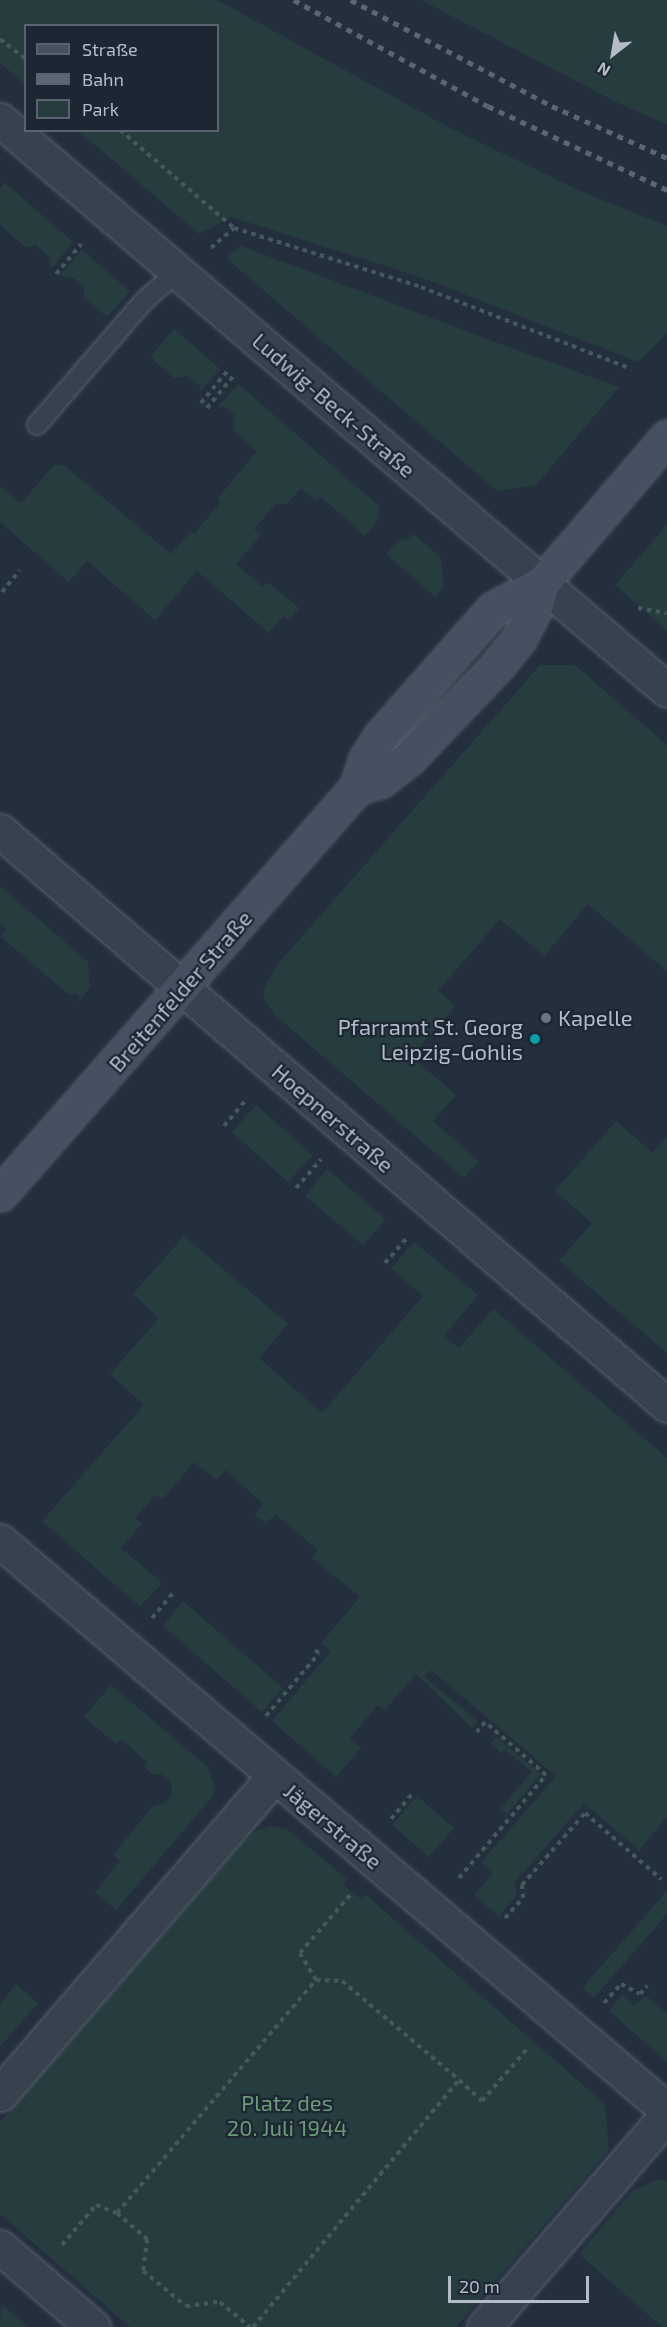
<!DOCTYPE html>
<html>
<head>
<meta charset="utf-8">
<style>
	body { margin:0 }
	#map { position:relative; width:667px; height:2327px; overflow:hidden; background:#242f3e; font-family:"Exo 2",sans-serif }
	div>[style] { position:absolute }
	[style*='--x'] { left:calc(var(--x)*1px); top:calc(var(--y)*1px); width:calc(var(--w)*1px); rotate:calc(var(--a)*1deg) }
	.green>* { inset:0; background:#263c3f }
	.path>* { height:4px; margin-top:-2px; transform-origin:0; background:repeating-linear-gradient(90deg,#44595c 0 4.5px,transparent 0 9px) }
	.roads { filter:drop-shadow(0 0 2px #565f6c) drop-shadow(0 0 2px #565f6c) }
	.service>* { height:18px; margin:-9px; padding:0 9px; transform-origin:9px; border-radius:9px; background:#38414e }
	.minor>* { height:33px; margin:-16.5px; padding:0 16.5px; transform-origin:16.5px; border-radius:16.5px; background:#38414e }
	.secondary>* { height:33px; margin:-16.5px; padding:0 16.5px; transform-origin:16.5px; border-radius:16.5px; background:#465061 }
	.rail>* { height:4.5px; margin-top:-2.25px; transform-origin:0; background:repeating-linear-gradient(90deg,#5a6575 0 6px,transparent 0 12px) }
	.dots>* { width:16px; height:16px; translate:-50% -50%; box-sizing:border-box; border:3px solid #1d2633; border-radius:50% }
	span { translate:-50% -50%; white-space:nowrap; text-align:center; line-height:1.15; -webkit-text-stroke:4.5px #1d2633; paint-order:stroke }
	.street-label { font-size:22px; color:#b4bcc9 }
	.poi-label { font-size:22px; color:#b4bcc9 }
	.left { translate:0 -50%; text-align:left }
	.right { translate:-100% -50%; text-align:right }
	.park-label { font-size:22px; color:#6b9a76 }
	.legend { position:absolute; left:24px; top:24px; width:195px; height:108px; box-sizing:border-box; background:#1d2633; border:2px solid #59626f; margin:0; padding:8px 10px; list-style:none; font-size:18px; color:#b4bcc9 }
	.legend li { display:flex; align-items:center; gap:12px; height:30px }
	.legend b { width:30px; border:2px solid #59626f }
	.north { position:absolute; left:583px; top:24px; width:60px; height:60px; -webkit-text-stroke:4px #1d2633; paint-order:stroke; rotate:211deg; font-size:16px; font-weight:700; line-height:24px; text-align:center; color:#b4bcc9 }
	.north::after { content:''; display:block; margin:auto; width:21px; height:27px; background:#b4bcc9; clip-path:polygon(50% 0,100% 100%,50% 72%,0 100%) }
	.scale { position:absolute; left:448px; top:2276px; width:141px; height:27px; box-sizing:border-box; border:3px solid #b4bcc9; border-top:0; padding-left:8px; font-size:18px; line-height:21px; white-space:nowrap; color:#b4bcc9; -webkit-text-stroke:4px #1d2633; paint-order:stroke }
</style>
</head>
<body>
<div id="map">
	<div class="green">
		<i style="clip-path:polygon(0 0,217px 0,450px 128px,589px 195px,667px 226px,667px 333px,638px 362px,420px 277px,231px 217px,199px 234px,79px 131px,218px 130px,218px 26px,26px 26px,25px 84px,0 63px)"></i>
		<i style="clip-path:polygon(421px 0,667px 0,667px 124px,620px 104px)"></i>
		<i style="clip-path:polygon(5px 183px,73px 242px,51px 269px,49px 257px,36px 245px,26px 248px,0 225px,0 188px)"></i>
		<i style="clip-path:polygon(241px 246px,506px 346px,619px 387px,536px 485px,497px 491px,226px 258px)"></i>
		<i style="clip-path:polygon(82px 250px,130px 291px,107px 317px,84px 298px,84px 287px,74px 278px,59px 276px)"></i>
		<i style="clip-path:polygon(174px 329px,220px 369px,200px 391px,200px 386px,188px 376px,174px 378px,150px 357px)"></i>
		<i style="clip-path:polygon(238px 384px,380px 507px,377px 522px,365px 536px,321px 497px,317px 501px,301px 488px,287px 504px,276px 504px,254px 529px,261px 535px,236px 564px,263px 587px,268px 582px,299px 608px,289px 620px,284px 616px,269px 633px,197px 571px,155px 620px,87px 561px,69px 582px,0 522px,0 486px,21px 503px,55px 464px,65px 466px,171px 554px,191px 531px,194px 534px,221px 502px,217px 499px,257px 451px,233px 430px,235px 416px,225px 407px,218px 407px)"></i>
		<i style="clip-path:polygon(667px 525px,667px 631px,615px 585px)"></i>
		<i style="clip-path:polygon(414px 534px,441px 558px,444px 588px,435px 597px,386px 554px,398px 540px,405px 541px)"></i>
		<i style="clip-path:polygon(540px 665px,575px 665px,667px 745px,667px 971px,588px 904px,544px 956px,500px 919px,438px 991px,455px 1006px,412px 1057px,456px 1095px,433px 1121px,479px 1161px,464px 1178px,275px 1015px,264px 1000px,263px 990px,277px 965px)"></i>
		<i style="clip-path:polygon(0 886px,88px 962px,90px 988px,79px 1001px,78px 994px,68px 994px,0 936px,6px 929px,0 923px)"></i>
		<i style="clip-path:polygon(256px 1105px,313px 1155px,288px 1182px,232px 1132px)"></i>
		<i style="clip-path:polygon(616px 1121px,653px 1153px,667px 1137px,667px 1353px,559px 1261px,592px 1223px,555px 1191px)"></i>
		<i style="clip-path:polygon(327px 1169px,386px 1219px,363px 1245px,305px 1196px)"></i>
		<i style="clip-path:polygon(184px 1236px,288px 1324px,259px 1358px,322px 1413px,423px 1296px,391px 1269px,414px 1242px,478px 1295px,444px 1336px,459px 1348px,493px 1309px,667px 1458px,667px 1817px,639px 1850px,584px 1803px,515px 1882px,516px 1896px,499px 1916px,474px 1895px,493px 1873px,481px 1863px,556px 1776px,431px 1670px,425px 1677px,478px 1721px,472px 1728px,416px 1674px,385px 1710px,378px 1705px,350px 1738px,361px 1748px,336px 1777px,272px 1721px,330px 1652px,321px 1643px,360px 1597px,312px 1558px,318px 1550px,275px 1514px,266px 1524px,255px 1515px,263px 1504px,226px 1470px,216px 1480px,194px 1462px,163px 1499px,155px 1495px,135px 1518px,142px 1524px,121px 1548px,162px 1583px,140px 1607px,42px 1521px,144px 1405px,110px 1374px,159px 1318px,133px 1294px)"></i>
		<i style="clip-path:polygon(183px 1601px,283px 1688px,262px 1712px,163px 1626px)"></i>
		<i style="clip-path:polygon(111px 1685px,208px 1767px,214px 1786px,212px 1797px,116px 1910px,95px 1892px,120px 1861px,113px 1855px,153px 1806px,165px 1803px,172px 1795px,171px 1783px,161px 1774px,153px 1775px,144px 1767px,147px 1762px,121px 1739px,116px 1744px,84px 1717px)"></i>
		<i style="clip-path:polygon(496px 1737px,541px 1774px,507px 1814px,501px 1808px,532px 1772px,505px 1750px,501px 1753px,490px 1744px)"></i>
		<i style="clip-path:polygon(417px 1796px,454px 1828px,429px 1857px,392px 1825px)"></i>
		<i style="clip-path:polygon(270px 1826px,287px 1829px,347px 1879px,343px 1885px,361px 1899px,365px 1894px,605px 2104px,609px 2150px,456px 2327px,130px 2327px,0 2214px,0 2122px,238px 1847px,256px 1831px)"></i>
		<i style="clip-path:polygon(667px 1891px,667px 1914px,594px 1998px,582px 1988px)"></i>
		<i style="clip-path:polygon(16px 1984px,38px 2003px,0 2047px,0 2004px)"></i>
		<i style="clip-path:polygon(622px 1994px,634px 2005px,646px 1996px,667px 2013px,667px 2062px,609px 2011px)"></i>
		<i style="clip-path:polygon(659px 2179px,667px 2181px,667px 2327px,662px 2327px,579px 2254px,632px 2191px)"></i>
		<i style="clip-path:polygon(1px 2304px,29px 2327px,0 2327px)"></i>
	</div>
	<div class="path">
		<i style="--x:0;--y:39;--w:33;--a:38"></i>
		<i style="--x:120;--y:130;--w:150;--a:40.7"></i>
		<i style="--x:211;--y:248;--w:30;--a:-41"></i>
		<i style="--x:234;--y:228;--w:196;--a:17.5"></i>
		<i style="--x:421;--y:287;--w:225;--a:21.3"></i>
		<i style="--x:56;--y:274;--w:39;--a:-50"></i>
		<i style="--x:201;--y:403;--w:44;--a:-50.5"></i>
		<i style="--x:207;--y:408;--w:44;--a:-50.5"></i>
		<i style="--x:2;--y:592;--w:28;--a:-51"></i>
		<i style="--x:638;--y:608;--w:29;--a:10"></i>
		<i style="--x:224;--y:1126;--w:35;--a:-50"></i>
		<i style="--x:296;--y:1188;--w:38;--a:-49"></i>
		<i style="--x:385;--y:1263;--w:35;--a:-49"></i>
		<i style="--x:152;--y:1618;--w:33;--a:-50"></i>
		<i style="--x:266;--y:1716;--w:82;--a:-49.9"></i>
		<i style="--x:319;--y:1653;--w:5;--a:-143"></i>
		<i style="--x:391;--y:1819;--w:34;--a:-50"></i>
		<i style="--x:459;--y:1878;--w:135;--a:-49.8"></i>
		<i style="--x:546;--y:1775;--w:81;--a:-139"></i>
		<i style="--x:485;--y:1722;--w:13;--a:129"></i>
		<i style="--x:505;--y:1918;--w:27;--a:-48"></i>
		<i style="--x:523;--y:1898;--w:13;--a:-94"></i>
		<i style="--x:522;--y:1885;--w:96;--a:-48.8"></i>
		<i style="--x:585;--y:1813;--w:101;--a:41"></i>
		<i style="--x:316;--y:1980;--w:26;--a:2"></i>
		<i style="--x:342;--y:1981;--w:153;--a:40.2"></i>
		<i style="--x:604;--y:2003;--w:25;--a:-48"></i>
		<i style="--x:621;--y:1984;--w:21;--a:28"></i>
		<i style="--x:640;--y:1994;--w:11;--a:-49"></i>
		<i style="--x:117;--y:2213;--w:40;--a:41"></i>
		<i style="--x:147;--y:2239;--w:32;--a:97"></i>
		<i style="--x:143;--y:2271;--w:55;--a:39.1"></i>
		<i style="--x:186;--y:2306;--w:34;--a:-7"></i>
		<i style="--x:220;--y:2302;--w:39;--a:40"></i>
		<i style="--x:62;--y:2245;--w:52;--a:-49.6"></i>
		<i style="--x:96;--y:2205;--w:22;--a:21"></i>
		<i style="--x:117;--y:2213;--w:306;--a:-49.5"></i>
		<i style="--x:316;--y:1980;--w:31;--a:-121"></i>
		<i style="--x:300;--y:1953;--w:77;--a:-49.2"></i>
		<i style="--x:253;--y:2327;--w:322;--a:-50.2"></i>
		<i style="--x:459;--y:2080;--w:31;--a:42"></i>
		<i style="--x:482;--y:2101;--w:69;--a:-49.1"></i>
	</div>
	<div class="roads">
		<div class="service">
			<i style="--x:37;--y:425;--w:162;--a:-49.2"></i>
			<i style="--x:143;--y:302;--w:47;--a:-41.5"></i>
		</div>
		<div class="minor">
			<i style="--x:0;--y:120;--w:877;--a:40.52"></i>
			<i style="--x:0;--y:831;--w:880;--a:40.71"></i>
			<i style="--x:0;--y:1541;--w:877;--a:40.47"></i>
			<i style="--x:0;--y:2094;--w:419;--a:-49.2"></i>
			<i style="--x:0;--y:2247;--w:123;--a:40.7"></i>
			<i style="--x:484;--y:2327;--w:280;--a:-49.2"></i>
		</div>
		<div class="secondary">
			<i style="--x:357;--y:787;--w:25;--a:-16"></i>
			<i style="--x:381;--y:780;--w:37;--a:-38"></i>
			<i style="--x:410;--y:757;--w:124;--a:-46.3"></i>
			<i style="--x:496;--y:667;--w:36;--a:-51"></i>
			<i style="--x:519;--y:639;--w:33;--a:-63"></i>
			<i style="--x:534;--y:610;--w:28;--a:-73"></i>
			<i style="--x:542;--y:583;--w:192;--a:-49.4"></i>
			<i style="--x:0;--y:1194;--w:541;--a:-48.74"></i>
			<i style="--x:357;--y:787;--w:29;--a:-72"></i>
			<i style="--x:366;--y:759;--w:27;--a:-57"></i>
			<i style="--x:381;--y:736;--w:169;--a:-48.6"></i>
			<i style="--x:493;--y:609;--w:55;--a:-28"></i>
		</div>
	</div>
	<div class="rail">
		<i style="--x:294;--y:0;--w:221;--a:28.7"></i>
		<i style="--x:488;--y:106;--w:198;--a:25.1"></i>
		<i style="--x:351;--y:0;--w:227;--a:27.8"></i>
		<i style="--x:552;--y:106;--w:126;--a:24.3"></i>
	</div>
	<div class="dots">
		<i style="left:546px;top:1018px;background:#6b7280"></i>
		<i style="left:535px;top:1039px;background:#0f9aa8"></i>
	</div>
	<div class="street-label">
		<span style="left:334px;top:405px;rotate:41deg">Ludwig-Beck-Straße</span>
		<span style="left:180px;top:991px;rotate:-49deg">Breitenfelder Straße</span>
		<span style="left:333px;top:1118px;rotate:41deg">Hoepnerstraße</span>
		<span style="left:333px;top:1826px;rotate:40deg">Jägerstraße</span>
	</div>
	<div class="poi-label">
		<span class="left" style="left:558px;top:1018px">Kapelle</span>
		<span class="right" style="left:523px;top:1039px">Pfarramt St. Georg<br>Leipzig-Gohlis</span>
	</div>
	<div class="park-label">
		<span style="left:287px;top:2115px">Platz des<br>20. Juli 1944</span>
	</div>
	<ul class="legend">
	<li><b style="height:8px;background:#465061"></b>Straße</li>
	<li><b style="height:8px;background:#5a6575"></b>Bahn</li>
	<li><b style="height:16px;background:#263c3f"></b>Park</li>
	</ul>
	<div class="north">N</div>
	<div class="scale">20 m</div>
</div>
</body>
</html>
